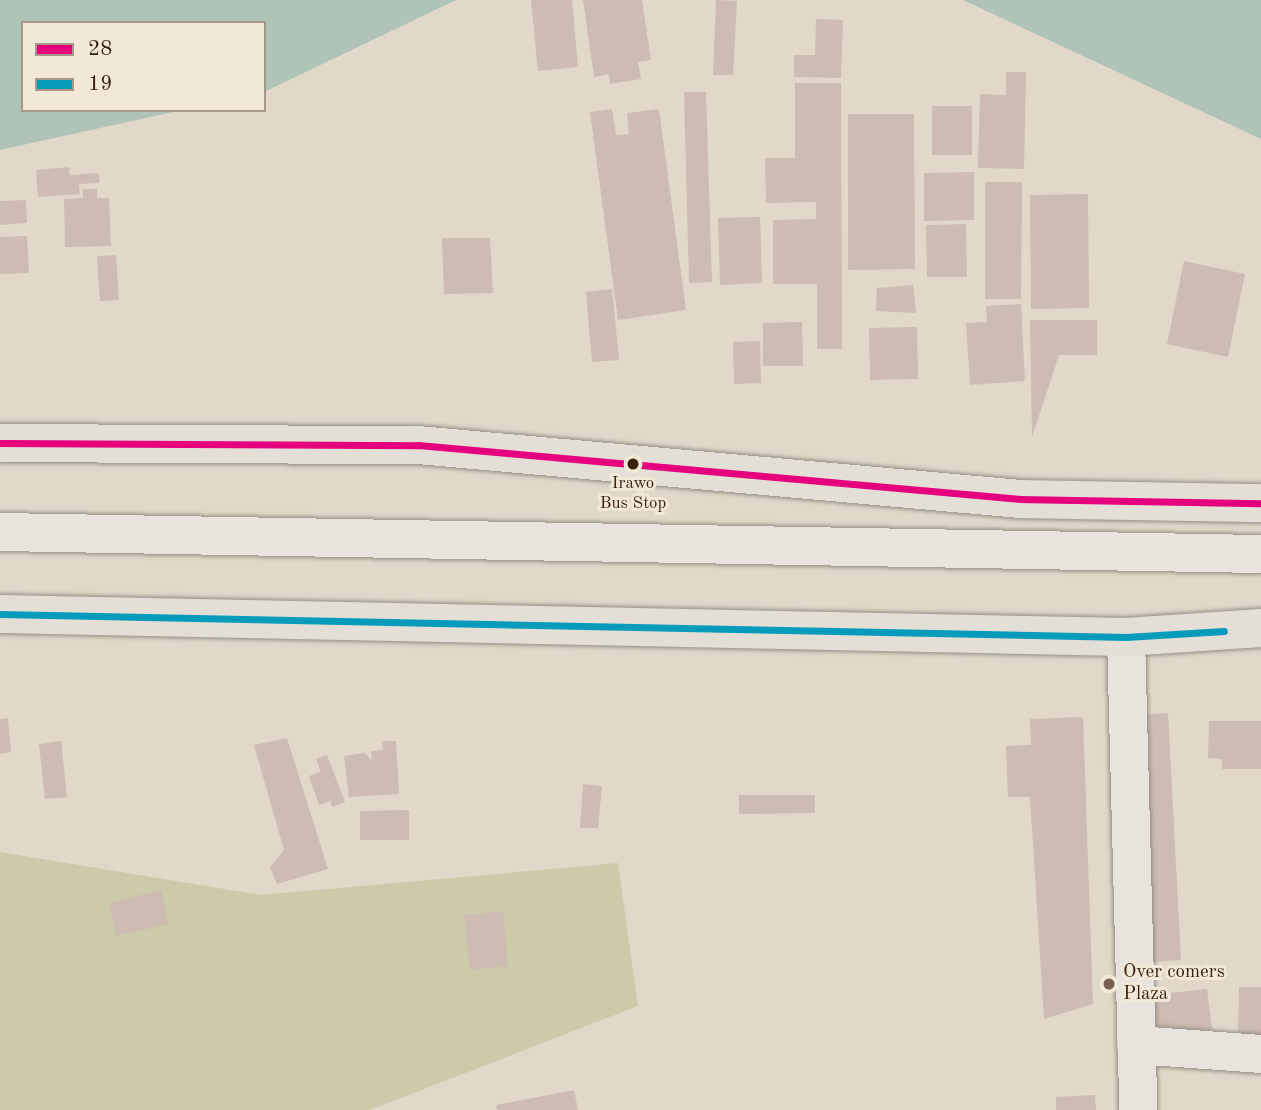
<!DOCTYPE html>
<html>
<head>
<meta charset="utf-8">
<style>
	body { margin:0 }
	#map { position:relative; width:1261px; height:1110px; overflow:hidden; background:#e1d8ca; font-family:"Old Standard TT",serif }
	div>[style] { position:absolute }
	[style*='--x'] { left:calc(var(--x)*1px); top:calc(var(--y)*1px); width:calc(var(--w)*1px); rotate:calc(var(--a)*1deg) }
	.green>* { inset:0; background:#cdcaa9 }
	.water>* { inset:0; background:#afc4b6 }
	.building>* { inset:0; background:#ccbcb2 }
	.roads { filter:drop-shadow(0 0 2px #968e84) drop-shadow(0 0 2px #968e84) }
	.minor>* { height:38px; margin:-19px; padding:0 19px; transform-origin:19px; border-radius:19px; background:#e8e3dc }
	.highway>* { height:38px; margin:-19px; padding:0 19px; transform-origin:19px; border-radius:19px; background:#e4dfd6 }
	.bus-1>* { height:7px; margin:-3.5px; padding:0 3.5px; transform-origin:3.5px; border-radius:3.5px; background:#e5007d }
	.bus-2>* { height:7px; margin:-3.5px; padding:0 3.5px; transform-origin:3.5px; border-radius:3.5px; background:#069bbb }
	.dots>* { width:19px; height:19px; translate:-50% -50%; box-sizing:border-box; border:4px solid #f1e8d7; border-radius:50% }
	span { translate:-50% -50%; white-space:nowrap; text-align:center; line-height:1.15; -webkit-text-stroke:6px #f1e8d7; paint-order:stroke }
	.bus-label { font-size:17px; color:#3a210f }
	.poi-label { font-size:19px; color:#3a210f }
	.left { translate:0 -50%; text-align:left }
	.legend { position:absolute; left:21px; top:21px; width:245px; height:91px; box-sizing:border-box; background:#f1e8d7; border:2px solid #a89887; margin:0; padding:9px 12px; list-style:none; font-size:21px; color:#3a210f }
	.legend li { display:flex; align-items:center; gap:14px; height:35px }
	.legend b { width:35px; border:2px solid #a89887 }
</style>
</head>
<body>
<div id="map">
	<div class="green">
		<i style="clip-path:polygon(0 852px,261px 895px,618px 863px,638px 1006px,370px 1110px,0 1110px)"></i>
	</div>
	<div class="water">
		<i style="clip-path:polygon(0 0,456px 0,264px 92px,264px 23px,23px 23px,23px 110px,182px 110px,0 150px)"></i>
		<i style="clip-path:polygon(963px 0,1261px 0,1261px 139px)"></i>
	</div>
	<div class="building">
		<i style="clip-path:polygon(531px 0,572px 0,578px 67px,538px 71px)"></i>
		<i style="clip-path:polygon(583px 0,642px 0,651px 60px,638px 62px,641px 79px,610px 84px,609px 74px,594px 77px)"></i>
		<i style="clip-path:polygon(716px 0,737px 1px,733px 75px,713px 75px)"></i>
		<i style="clip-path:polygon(816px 19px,843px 20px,841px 78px,794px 77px,794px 55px,815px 55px)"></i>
		<i style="clip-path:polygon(1006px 72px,1026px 72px,1024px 169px,978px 168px,980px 94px,1006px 95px)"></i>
		<i style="clip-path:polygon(795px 83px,841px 83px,842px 349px,817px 349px,817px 284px,773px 284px,773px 220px,816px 219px,816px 202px,766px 203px,765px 158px,795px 158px)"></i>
		<i style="clip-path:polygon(684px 92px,706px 92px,712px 282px,689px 283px)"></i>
		<i style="clip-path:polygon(932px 106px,972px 106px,972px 155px,932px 155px)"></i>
		<i style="clip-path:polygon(612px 109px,616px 135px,629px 134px,627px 113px,659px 109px,686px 310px,618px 320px,590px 112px)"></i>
		<i style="clip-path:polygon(848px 114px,914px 114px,915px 269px,848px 270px)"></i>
		<i style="clip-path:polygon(69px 167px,70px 175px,99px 173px,99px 183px,79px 184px,80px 194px,38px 197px,36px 170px)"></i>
		<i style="clip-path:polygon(974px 172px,974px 220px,924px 221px,924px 173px)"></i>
		<i style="clip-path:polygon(985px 182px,1022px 182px,1021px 299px,985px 299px)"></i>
		<i style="clip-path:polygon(83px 189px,97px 189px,97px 198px,109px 198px,111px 246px,65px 247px,64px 199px,83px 198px)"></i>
		<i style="clip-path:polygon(1088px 194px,1089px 308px,1031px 309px,1030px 195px)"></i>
		<i style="clip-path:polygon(26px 200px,27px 223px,0 225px,0 201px)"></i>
		<i style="clip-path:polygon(760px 217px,762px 283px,720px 285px,718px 218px)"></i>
		<i style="clip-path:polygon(966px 224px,967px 277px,927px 277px,926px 225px)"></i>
		<i style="clip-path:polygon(27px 236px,29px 273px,0 274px,0 237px)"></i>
		<i style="clip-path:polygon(442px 238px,490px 238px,493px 293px,444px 294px)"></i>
		<i style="clip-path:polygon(116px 255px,119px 300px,100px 301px,97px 256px)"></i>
		<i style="clip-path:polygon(1184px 261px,1245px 274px,1228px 357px,1167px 344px)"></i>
		<i style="clip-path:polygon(913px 285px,916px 313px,876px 311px,877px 288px)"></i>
		<i style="clip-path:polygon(612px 289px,619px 360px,592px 362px,586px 292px)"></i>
		<i style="clip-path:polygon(1021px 304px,1025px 381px,970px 385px,966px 323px,987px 322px,986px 306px)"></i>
		<i style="clip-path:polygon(1030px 320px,1097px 320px,1097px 355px,1059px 355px,1032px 437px)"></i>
		<i style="clip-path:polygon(802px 322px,803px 366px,763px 366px,763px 323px)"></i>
		<i style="clip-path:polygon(917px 327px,918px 379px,870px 380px,869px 328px)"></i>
		<i style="clip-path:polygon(760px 341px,761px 383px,734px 384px,733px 342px)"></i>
		<i style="clip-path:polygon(1168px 713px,1181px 960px,1152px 962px,1139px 715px)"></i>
		<i style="clip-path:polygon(1083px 717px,1093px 1004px,1044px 1019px,1030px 797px,1008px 797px,1006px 746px,1031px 745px,1030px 719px)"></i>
		<i style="clip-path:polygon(8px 718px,11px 752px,0 754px,0 719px)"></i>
		<i style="clip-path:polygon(1209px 721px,1261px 721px,1261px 769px,1222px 769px,1222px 759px,1208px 758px)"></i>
		<i style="clip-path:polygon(287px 738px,328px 869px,277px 884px,270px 867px,284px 850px,254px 745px)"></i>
		<i style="clip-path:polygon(61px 741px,67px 797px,45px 799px,39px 744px)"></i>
		<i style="clip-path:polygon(382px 741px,396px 741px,399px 794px,349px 797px,344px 756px,365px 753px,372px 761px,371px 751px,383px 750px)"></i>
		<i style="clip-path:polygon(327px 755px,345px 802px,332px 807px,330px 801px,319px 805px,309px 776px,321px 772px,316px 759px)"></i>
		<i style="clip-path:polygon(583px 784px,602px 786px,598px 828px,580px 828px)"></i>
		<i style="clip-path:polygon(739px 795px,815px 795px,815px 813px,739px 814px)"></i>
		<i style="clip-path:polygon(409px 810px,409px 840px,360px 840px,360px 811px)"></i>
		<i style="clip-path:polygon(161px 890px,169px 924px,116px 936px,109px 903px)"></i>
		<i style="clip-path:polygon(503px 911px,508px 966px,470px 970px,464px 915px)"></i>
		<i style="clip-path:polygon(1239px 987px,1261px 987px,1261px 1037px,1238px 1037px)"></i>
		<i style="clip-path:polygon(1207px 989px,1212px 1029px,1157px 1037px,1152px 995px)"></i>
		<i style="clip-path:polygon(574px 1090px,578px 1110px,497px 1110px,496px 1105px)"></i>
		<i style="clip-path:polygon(1095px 1095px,1096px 1110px,1056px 1110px,1056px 1097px)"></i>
	</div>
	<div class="roads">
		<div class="minor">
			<i style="--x:0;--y:532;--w:1261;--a:1"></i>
			<i style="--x:1126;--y:637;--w:473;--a:88.5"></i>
			<i style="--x:1136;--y:1045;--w:125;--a:4.1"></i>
		</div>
		<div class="highway">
			<i style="--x:0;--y:443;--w:418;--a:0.3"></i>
			<i style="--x:418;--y:445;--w:605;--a:5.12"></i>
			<i style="--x:1021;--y:499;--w:240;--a:1"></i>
			<i style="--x:0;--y:614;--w:1126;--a:1.17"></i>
			<i style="--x:1126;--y:637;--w:135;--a:-3.8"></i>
		</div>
	</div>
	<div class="bus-1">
		<i style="--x:0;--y:443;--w:418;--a:0.3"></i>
		<i style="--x:418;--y:445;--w:605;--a:5.12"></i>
		<i style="--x:1021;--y:499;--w:240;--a:1"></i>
	</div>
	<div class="bus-2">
		<i style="--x:0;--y:614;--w:1126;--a:1.17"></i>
		<i style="--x:1126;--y:637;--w:98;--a:-3.5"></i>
	</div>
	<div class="dots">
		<i style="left:633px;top:464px;background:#3a210f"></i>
		<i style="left:1109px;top:984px;background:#746150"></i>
	</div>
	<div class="bus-label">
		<span style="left:633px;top:494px">Irawo<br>Bus Stop</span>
	</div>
	<div class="poi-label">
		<span class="left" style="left:1123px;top:984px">Over comers<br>Plaza</span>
	</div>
	<ul class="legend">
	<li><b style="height:9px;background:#e5007d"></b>28</li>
	<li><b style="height:9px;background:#069bbb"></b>19</li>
	</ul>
</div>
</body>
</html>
